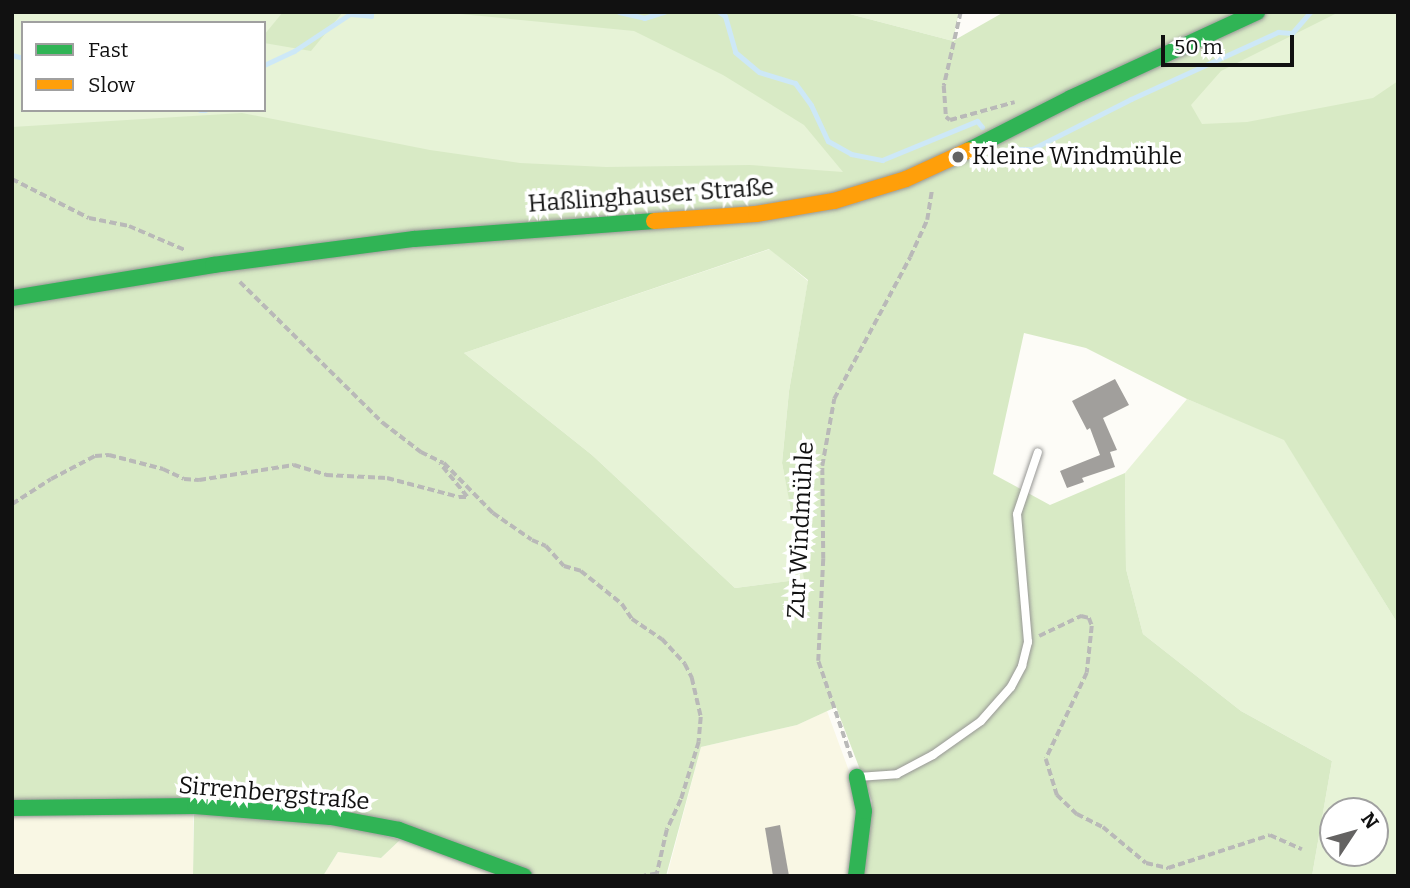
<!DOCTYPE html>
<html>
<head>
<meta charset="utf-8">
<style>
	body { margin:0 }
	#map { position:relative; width:1410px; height:888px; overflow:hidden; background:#fdfcf7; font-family:Bitter,serif }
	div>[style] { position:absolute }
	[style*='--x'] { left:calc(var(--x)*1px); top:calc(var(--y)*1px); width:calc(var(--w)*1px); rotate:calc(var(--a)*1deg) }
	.farmland>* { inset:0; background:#f9f7e4 }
	.green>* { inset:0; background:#e7f3d7 }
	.forest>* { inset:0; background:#d8eac5 }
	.stream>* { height:5px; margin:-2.5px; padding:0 2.5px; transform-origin:2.5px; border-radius:2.5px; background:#cde8f7 }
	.building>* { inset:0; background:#a19f9c }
	.path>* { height:3.5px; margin-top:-1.75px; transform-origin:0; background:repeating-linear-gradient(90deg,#b9b9b8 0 7px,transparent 0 10.5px) }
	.roads { filter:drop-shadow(0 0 2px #979795) drop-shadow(0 0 2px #979795) }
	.lane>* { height:8px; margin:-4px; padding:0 4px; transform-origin:4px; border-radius:4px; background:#fffffe }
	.fast>* { height:16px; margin:-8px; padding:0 8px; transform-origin:8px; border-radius:8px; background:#30b455 }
	.slow>* { height:16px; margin:-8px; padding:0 8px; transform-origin:8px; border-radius:8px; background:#ff9f0a }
	.dots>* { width:19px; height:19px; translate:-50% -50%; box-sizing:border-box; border:4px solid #fff; border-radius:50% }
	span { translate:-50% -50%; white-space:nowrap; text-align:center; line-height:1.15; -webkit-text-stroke:7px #fff; paint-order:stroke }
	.poi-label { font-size:24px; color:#111 }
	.left { translate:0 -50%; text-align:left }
	.street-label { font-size:24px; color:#111 }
	.frame { position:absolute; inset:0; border:14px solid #111; pointer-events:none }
	.legend { position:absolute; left:21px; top:21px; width:245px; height:91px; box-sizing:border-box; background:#fff; border:2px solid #a0a0a0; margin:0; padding:9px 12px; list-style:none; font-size:21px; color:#111 }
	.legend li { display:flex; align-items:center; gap:14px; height:35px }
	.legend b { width:35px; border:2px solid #a0a0a0 }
	.north { position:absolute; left:1319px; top:797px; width:70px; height:70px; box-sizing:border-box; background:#fff; border:2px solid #a0a0a0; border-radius:50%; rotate:54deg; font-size:19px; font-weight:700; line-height:28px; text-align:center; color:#111 }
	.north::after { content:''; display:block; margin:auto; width:24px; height:32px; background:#646362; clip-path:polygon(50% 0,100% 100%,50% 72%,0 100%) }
	.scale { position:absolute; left:1161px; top:35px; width:133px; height:32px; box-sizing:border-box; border:4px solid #111; border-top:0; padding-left:9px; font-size:21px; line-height:24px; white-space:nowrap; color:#111; -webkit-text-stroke:5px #fff; paint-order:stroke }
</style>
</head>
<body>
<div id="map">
	<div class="farmland">
		<i style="clip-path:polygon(827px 711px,860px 801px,851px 876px,667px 876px,701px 747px,797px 725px)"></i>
		<i style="clip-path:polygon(193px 812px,193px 876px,12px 876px,12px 813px)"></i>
		<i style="clip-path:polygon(400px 840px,513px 876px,323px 876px,338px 852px,381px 858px)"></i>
	</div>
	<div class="green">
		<i style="clip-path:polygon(evenodd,12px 12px,774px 12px,844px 173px,12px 266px,12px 12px,23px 23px,264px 23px,264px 110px,23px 110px,23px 23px)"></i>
		<i style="clip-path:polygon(842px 12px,959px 12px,953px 41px)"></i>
		<i style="clip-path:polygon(1325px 12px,1398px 12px,1398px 104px,1037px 157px)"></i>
		<i style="clip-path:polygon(770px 249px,808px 281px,789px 391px,782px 463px,805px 579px,735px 588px,592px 455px,464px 353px)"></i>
		<i style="clip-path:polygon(evenodd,1187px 399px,1284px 439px,1398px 624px,1398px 876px,1312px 876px,1332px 761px,1241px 711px,1143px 634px,1126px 569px,1125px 473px,1187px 399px,1333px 811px,1375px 811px,1375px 853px,1333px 853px,1333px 811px)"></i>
	</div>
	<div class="forest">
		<i style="clip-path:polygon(283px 12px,343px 12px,311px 51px,264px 43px,264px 35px)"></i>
		<i style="clip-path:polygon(evenodd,440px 12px,842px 12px,953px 41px,1004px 12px,1339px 12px,1221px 71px,1191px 105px,1202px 124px,1247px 122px,1373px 98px,1398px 81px,1398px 624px,1284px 440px,1187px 399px,1086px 348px,1024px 333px,993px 474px,1050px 505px,1125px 473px,1126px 569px,1143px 634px,1241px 711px,1332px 761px,1312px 876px,861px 876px,872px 801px,836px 707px,797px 725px,701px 747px,666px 876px,535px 876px,403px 825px,12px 804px,12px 127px,242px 113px,430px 150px,520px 163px,606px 167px,750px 165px,843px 172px,804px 125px,723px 75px,634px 31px,440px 12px,769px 249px,808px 280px,789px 391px,782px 463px,804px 579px,735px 588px,592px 455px,464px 353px,769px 249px)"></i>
		<i style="clip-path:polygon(194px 812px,331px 821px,400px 840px,381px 858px,338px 852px,323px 876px,193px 876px)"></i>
	</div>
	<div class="stream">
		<i style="--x:619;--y:12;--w:26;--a:13"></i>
		<i style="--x:644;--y:18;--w:21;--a:-17"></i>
		<i style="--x:719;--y:12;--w:7;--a:34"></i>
		<i style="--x:725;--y:16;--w:37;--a:74"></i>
		<i style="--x:735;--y:52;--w:31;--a:40"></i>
		<i style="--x:759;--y:72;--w:38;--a:17"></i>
		<i style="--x:795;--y:83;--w:27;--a:54"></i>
		<i style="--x:811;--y:105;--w:40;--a:65"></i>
		<i style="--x:828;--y:141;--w:26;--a:29"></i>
		<i style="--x:851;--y:154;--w:32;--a:11"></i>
		<i style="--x:882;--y:160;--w:103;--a:-22.3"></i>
		<i style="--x:977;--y:121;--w:8;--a:50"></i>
		<i style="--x:12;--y:55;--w:11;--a:15"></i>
		<i style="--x:264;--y:65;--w:33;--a:-25"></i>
		<i style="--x:294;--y:51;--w:67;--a:-33.5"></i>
		<i style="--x:350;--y:14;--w:21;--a:5"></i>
		<i style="--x:371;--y:16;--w:4;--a:-90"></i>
		<i style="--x:200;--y:110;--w:5;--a:0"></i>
		<i style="--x:1002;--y:153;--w:6;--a:45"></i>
		<i style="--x:1006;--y:157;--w:13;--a:-39"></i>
		<i style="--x:1016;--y:149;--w:16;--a:0"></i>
		<i style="--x:1032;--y:149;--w:111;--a:-26.8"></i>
		<i style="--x:1131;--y:99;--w:162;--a:-24.5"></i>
		<i style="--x:1278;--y:32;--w:14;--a:4"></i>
		<i style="--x:1292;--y:33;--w:28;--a:-49"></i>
	</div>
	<div class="building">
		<i style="clip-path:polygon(1115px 379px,1129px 405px,1103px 418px,1117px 450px,1110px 452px,1115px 467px,1082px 478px,1084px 482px,1067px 488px,1060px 471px,1100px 455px,1090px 428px,1087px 430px,1072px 401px)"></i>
		<i style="clip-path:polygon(780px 825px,789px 876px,773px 876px,765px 828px)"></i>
	</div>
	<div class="path">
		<i style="--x:961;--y:12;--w:76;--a:102.9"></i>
		<i style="--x:944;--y:86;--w:31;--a:86"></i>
		<i style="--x:946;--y:117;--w:5;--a:37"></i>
		<i style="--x:950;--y:120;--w:67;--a:-15.5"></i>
		<i style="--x:12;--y:179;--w:86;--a:26.9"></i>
		<i style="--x:89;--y:218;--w:41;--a:11.3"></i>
		<i style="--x:129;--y:226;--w:61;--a:23.2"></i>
		<i style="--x:240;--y:282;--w:201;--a:44.6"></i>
		<i style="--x:383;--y:423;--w:48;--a:37.3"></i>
		<i style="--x:421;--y:452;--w:25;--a:26"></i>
		<i style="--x:444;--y:463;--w:70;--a:45.6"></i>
		<i style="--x:493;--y:513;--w:47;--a:34.7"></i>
		<i style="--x:532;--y:540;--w:15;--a:23"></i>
		<i style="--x:546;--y:546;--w:27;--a:48"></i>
		<i style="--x:564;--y:566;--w:18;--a:16"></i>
		<i style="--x:581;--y:571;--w:53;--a:38.8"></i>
		<i style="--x:622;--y:604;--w:18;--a:56"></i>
		<i style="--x:632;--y:619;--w:36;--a:34"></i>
		<i style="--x:662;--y:639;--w:34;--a:47"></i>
		<i style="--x:685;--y:664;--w:16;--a:63"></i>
		<i style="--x:692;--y:678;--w:40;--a:77"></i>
		<i style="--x:701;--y:717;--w:25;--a:95"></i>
		<i style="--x:699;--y:742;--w:61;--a:107.2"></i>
		<i style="--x:681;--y:800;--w:33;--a:115"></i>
		<i style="--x:667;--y:830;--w:45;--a:102.8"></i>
		<i style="--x:657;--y:874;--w:13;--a:171"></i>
		<i style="--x:12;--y:504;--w:46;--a:-32.7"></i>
		<i style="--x:51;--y:479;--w:50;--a:-27.6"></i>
		<i style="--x:95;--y:456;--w:14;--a:-4"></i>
		<i style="--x:109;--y:455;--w:56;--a:14.5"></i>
		<i style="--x:163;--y:469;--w:23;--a:25"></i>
		<i style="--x:184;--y:479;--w:15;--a:4"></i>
		<i style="--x:199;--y:480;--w:96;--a:-9"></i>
		<i style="--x:294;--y:465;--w:34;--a:17"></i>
		<i style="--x:326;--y:475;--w:61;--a:2.8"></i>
		<i style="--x:387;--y:478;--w:74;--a:14.8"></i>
		<i style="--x:459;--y:497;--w:8;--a:0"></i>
		<i style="--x:467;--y:497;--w:43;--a:-129.3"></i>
		<i style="--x:1039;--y:636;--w:47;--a:-25.5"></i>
		<i style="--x:1081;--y:616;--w:8;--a:14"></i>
		<i style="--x:1089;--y:618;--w:9;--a:69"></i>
		<i style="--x:1092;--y:626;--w:47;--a:96.1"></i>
		<i style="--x:1087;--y:673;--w:95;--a:115.5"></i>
		<i style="--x:1046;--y:759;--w:38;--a:73"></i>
		<i style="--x:1057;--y:795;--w:28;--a:44"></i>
		<i style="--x:1077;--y:814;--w:29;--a:27"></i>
		<i style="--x:1103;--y:827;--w:56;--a:39.9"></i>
		<i style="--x:1146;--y:863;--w:23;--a:13"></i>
		<i style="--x:1168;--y:868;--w:107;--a:-17.9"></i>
		<i style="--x:1270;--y:835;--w:35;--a:24"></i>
		<i style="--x:851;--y:758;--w:102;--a:-108.8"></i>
		<i style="--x:818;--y:661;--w:102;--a:-87.2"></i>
		<i style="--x:823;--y:559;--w:93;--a:-90.6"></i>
		<i style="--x:822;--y:466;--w:68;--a:-79.8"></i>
		<i style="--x:834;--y:399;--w:161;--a:-61.8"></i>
		<i style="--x:910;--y:257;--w:41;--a:-65.3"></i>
		<i style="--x:927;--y:220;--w:30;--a:-81"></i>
	</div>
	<div class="roads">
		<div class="lane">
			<i style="--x:858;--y:777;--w:39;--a:-4"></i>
			<i style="--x:897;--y:774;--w:41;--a:-27.8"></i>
			<i style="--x:933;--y:755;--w:59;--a:-35.3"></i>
			<i style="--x:981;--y:721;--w:45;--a:-48.6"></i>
			<i style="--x:1011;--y:687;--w:24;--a:-62"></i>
			<i style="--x:1022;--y:666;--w:25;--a:-76"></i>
			<i style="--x:1028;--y:642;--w:128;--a:-94.9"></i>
			<i style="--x:1017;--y:514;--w:65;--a:-71.3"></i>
		</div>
		<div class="fast">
			<i style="--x:969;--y:150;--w:114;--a:-27"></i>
			<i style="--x:1071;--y:98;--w:205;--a:-24.8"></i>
			<i style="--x:12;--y:298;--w:204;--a:-9.3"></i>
			<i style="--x:213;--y:265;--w:203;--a:-7.4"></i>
			<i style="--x:414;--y:239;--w:241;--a:-4.3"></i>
			<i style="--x:12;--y:808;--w:183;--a:-0.6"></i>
			<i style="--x:195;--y:806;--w:136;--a:4.6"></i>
			<i style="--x:331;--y:817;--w:69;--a:10.8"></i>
			<i style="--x:399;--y:830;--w:133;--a:20.2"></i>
			<i style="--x:856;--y:876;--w:65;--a:-83"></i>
			<i style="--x:864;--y:811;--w:35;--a:-102"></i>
		</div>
		<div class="slow">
			<i style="--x:654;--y:221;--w:102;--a:-3.9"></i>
			<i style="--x:756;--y:214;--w:79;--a:-9.5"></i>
			<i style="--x:834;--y:201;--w:75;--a:-17"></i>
			<i style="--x:906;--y:179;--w:69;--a:-24.7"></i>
		</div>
	</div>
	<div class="dots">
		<i style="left:958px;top:157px;background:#646362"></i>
	</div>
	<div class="poi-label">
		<span class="left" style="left:972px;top:157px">Kleine Windmühle</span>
	</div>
	<div class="street-label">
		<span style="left:651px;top:196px;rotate:-4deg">Haßlinghauser Straße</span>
		<span style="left:801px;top:530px;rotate:-87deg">Zur Windmühle</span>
		<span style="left:274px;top:794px;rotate:5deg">Sirrenbergstraße</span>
	</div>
	<div class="frame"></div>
	<ul class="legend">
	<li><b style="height:9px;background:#30b455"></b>Fast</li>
	<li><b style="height:9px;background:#ff9f0a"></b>Slow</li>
	</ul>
	<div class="north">N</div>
	<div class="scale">50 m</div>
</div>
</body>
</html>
